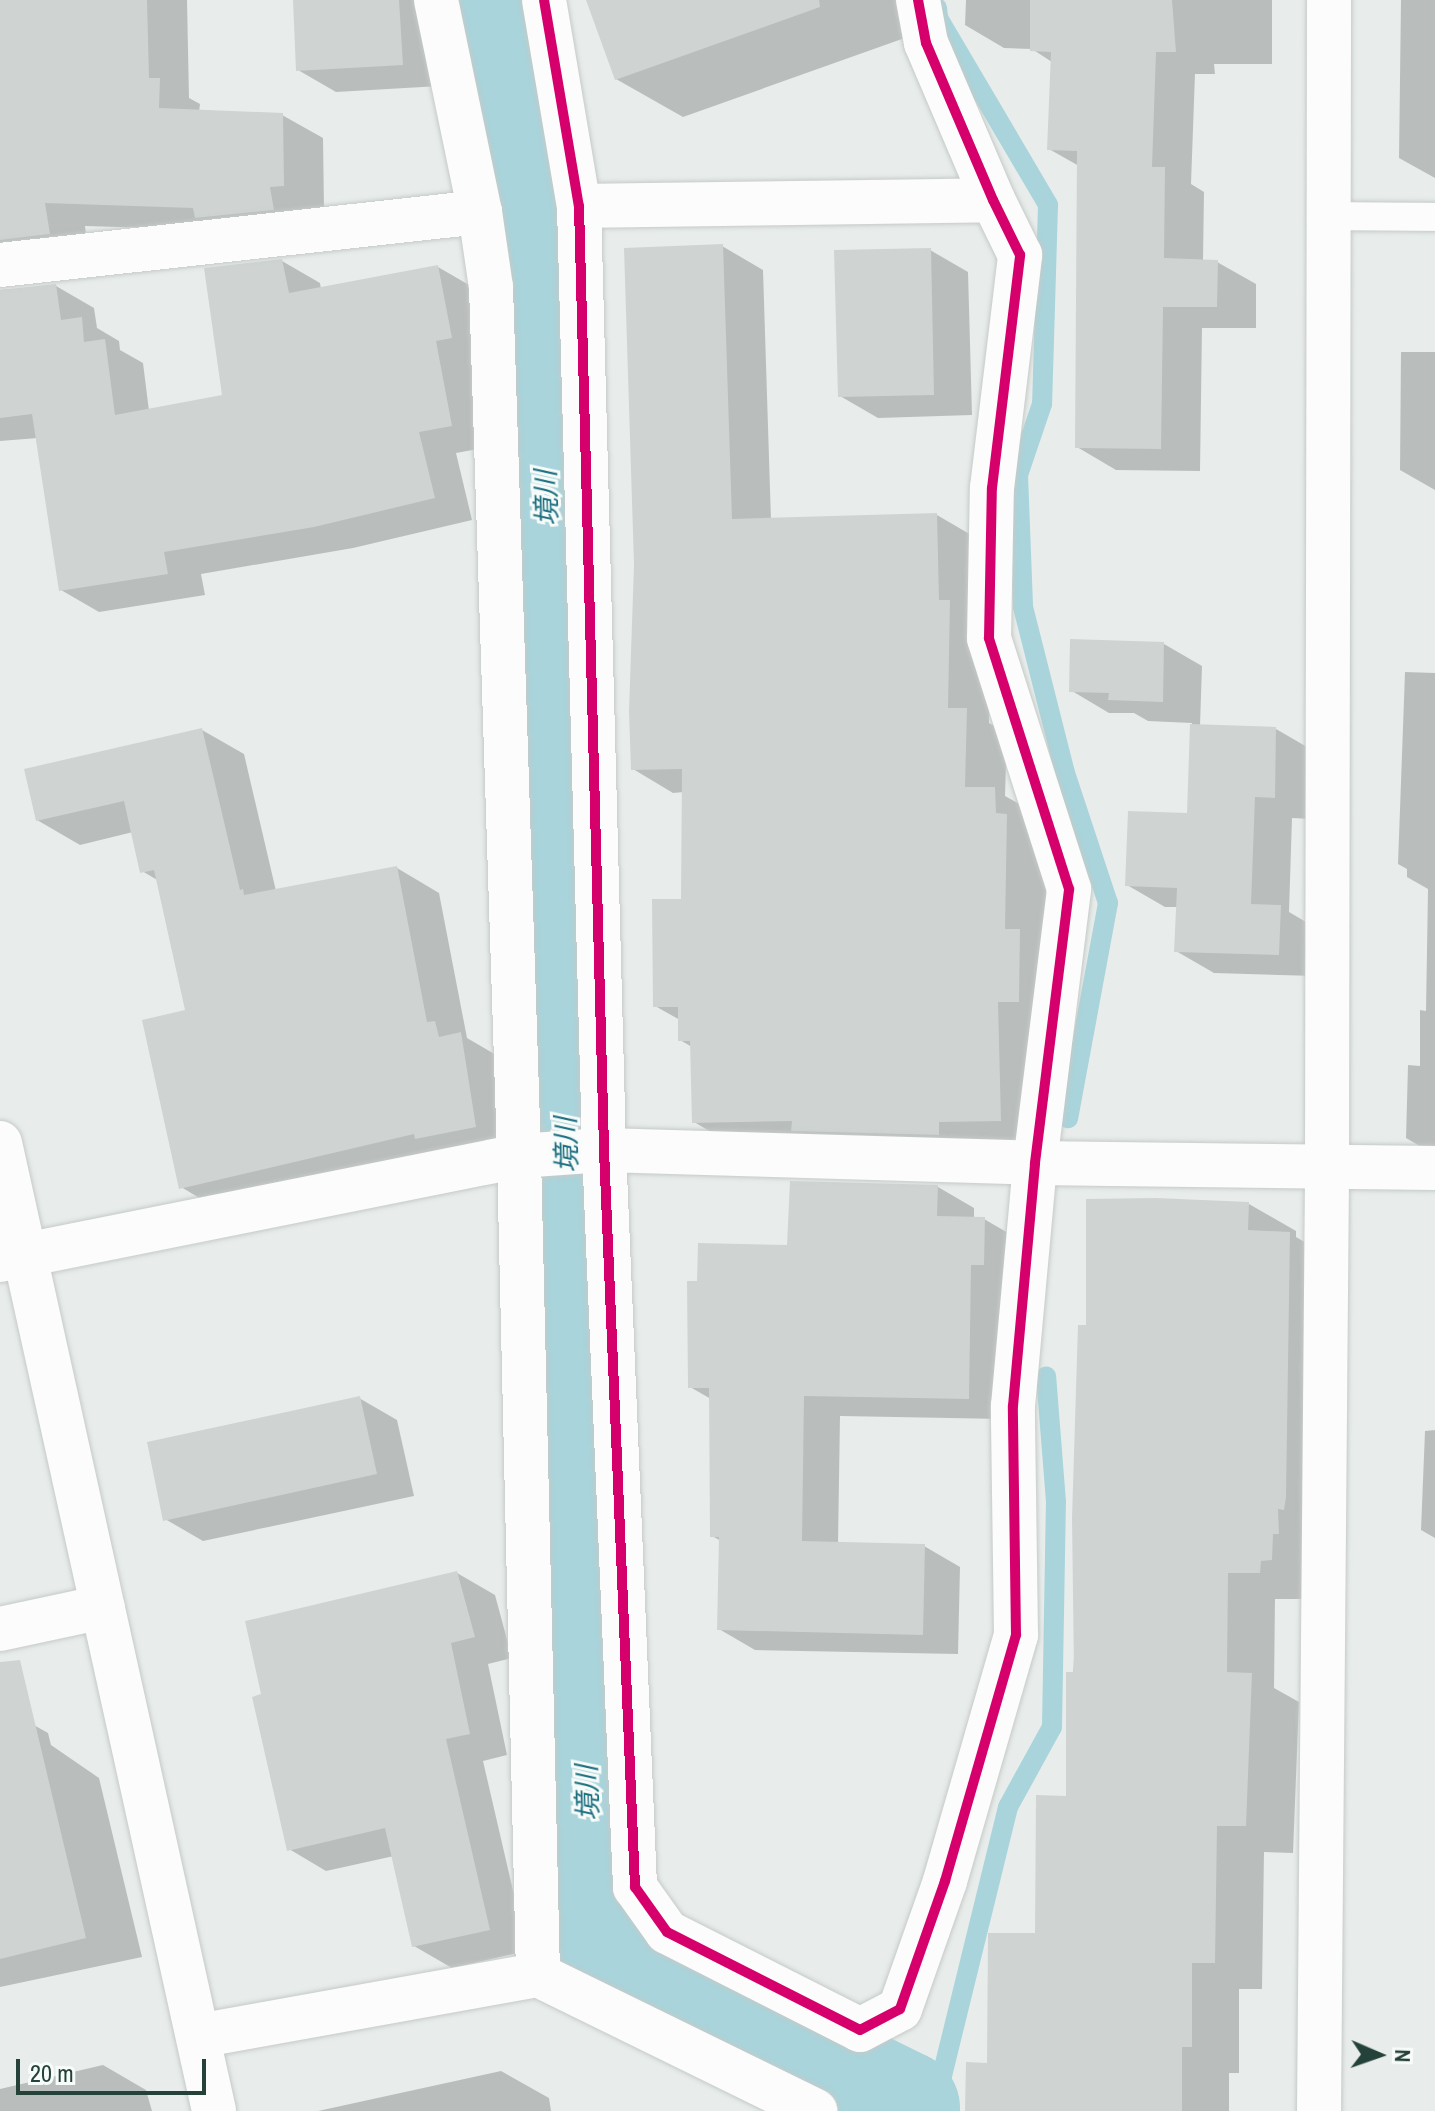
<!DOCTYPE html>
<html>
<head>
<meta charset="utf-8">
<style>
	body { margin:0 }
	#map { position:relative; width:1435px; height:2111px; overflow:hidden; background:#e8edeb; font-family:"Archivo Narrow","Noto Sans JP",sans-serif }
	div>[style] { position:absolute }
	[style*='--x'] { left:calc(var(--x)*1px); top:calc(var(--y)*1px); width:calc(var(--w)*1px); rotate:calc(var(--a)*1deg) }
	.shadow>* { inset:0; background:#0003 }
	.stream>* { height:20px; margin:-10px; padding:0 10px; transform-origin:10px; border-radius:10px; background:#a9d4db }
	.river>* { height:114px; margin:-57px; padding:0 57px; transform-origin:57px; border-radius:57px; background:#a9d4db }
	.building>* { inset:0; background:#cfd4d2 }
	.roads { filter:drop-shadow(0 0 2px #c5cac8) drop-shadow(0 0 2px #c5cac8) }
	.lane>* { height:28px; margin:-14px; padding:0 14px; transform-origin:14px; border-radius:14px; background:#fcfcfc }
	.street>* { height:44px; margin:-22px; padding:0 22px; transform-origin:22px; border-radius:22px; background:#fcfcfc }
	.secondary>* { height:44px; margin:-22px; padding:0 22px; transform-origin:22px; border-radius:22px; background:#fcfcfc }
	.cycleway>* { height:10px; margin:-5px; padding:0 5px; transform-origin:5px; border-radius:5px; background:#d6006c }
	span { translate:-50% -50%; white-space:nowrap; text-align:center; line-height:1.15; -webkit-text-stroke:6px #f7fbf9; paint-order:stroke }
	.water-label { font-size:28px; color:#1c6f80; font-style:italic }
	.north { position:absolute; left:1339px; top:2015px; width:80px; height:80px; -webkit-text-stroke:6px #f7fbf9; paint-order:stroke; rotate:92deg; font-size:22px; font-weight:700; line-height:32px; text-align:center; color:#24423a }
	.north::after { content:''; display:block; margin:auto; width:28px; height:36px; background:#24423a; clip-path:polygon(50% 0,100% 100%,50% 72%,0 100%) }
	.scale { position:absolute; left:16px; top:2059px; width:190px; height:36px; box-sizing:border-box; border:4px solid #24423a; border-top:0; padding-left:10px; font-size:24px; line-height:28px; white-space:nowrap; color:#24423a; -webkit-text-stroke:6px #f7fbf9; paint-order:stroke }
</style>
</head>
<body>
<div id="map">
	<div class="shadow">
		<i style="clip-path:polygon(0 0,187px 0,189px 98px,200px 104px,199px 112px,282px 115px,323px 138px,324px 209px,219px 230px,85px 226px,89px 257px,0 249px)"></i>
		<i style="clip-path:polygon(295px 0,419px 0,440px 86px,336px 92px,298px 70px)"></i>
		<i style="clip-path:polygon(588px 0,904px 0,916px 34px,683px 117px,616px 79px)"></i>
		<i style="clip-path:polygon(966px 0,1272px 0,1272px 64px,1214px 64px,1215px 74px,1195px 74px,1191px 184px,1204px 192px,1203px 261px,1217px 262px,1256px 284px,1256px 328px,1202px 328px,1200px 471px,1116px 470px,1077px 447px,1079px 166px,1049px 149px,1052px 62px,1032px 49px,1004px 48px,965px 25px)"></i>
		<i style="clip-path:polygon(1401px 0,1435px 0,1435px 178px,1399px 158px)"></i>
		<i style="clip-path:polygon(722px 246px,763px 270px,771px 520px,937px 515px,978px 539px,990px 625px,989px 723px,1007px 733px,1005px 796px,1036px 813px,1047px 839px,1041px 1144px,735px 1146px,694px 1122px,692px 1047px,680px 1040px,680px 1020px,655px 1006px,683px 901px,684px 792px,673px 793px,633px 769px)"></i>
		<i style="clip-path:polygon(930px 250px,968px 272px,972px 415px,878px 418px,840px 396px)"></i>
		<i style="clip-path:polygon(282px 261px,320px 283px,321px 289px,438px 267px,476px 289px,489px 447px,456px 453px,472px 520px,353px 548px,201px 574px,205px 595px,99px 612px,61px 590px,38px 438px,0 441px,0 290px,56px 286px,94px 308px,97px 328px,119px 341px,120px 350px,143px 363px,149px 411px,225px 396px)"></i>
		<i style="clip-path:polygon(1401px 352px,1435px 352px,1435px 490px,1400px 470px)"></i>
		<i style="clip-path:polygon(1164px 644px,1202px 666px,1200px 726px,1276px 729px,1314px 751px,1312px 819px,1292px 818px,1289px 912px,1318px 929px,1316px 976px,1214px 973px,1176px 951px,1178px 907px,1165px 907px,1127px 885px,1189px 815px,1192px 723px,1148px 721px,1134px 713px,1109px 713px,1072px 691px)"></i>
		<i style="clip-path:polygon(1405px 672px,1435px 673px,1435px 1155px,1406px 1138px,1408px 1065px,1420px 1066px,1420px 1010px,1426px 1011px,1428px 889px,1407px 877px,1407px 869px,1398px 864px)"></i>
		<i style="clip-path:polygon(202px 730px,244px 754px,276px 891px,397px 868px,439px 893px,467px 1038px,503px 1059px,517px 1151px,223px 1212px,181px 1187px,188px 1012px,159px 881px,142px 871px,133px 832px,80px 845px,37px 820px)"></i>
		<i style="clip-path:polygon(938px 1187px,974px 1208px,974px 1219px,984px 1219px,1020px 1240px,1004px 1419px,840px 1416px,838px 1544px,924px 1546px,960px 1567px,958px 1654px,755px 1650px,719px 1629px,721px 1541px,712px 1536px,711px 1399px,690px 1387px,699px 1283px)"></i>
		<i style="clip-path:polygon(1249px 1204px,1296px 1231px,1296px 1237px,1337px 1261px,1308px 1599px,1275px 1599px,1274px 1688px,1299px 1702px,1293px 1853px,1264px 1852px,1262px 1989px,1239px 1989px,1239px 2073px,1229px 2073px,1229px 2111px,967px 2111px,989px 2065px,1037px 1935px,1068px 1798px,1088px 1327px)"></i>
		<i style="clip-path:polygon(359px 1398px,397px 1420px,414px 1496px,203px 1541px,165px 1519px)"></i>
		<i style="clip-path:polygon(1435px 1430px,1435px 1538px,1421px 1530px,1425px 1431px)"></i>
		<i style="clip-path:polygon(457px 1573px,495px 1595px,512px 1658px,488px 1664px,507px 1755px,483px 1761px,527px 1951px,452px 1968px,414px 1946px,394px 1856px,326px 1871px,289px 1849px,264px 1696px)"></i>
		<i style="clip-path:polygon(0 1706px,48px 1733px,51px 1745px,99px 1778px,142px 1957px,0 1987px)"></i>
		<i style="clip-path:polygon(103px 2065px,146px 2090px,152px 2111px,0 2111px,0 2089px)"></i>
		<i style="clip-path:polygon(501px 2071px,549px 2098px,551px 2111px,318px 2111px)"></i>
	</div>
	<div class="stream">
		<i style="--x:937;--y:8;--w:10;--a:84"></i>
		<i style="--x:938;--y:18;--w:217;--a:59.5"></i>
		<i style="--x:1048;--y:205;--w:199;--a:91.7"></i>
		<i style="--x:1042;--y:404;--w:75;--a:108.7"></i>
		<i style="--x:1018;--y:475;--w:132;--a:87.8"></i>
		<i style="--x:1023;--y:607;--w:171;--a:75.8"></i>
		<i style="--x:1065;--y:773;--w:137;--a:71.7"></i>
		<i style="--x:1108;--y:903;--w:219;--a:100.5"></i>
		<i style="--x:903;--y:2108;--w:41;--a:-29.1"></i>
		<i style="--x:939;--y:2088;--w:289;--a:-76.2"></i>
		<i style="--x:1008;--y:1807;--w:91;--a:-61.2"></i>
		<i style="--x:1052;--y:1727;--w:225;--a:-89"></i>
		<i style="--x:1056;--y:1502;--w:126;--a:-94.5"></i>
	</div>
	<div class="river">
		<i style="--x:492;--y:0;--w:109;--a:76.7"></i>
		<i style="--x:517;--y:106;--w:149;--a:81.9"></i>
		<i style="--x:538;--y:254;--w:1665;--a:88.18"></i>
		<i style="--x:591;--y:1918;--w:29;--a:80"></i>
		<i style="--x:596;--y:1947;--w:34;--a:40"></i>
		<i style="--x:622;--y:1969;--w:313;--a:26.3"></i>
		<i style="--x:903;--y:2108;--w:3;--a:90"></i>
	</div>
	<div class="building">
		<i style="clip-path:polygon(0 0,147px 0,149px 78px,160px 78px,159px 108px,283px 113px,284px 186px,270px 187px,274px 210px,195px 218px,193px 208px,45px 203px,50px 234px,0 240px)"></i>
		<i style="clip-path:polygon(293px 0,399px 0,403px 65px,296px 71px)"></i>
		<i style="clip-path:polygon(586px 0,819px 0,820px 7px,615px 80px)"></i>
		<i style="clip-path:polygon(1030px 0,1172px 0,1176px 52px,1156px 52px,1152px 167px,1165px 167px,1164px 258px,1218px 260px,1217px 307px,1163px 307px,1161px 449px,1075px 448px,1077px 151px,1047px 150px,1051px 52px,1030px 51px)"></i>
		<i style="clip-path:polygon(723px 244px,732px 519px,937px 513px,939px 600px,950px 600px,948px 708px,967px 708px,965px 787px,995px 787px,996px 813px,1007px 814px,1005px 929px,1020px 929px,1019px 1002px,998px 1002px,1001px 1121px,939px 1122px,939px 1135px,791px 1131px,792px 1121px,692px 1123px,690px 1041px,678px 1041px,678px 1007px,653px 1007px,652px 899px,681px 899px,682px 769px,631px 770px,629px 711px,634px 565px,624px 248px)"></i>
		<i style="clip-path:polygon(931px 248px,934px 395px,838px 397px,834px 250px)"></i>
		<i style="clip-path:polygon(282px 259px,289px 293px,438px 265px,452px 338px,436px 341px,452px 426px,419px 432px,435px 498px,314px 527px,164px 552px,168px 574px,59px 591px,32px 414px,0 418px,0 290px,56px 284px,61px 320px,82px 317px,84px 342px,105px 339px,115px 415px,222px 395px,204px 268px)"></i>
		<i style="clip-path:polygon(1070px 639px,1164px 642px,1163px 702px,1108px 700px,1109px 693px,1069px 692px)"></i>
		<i style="clip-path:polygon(1190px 724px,1276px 727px,1275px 798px,1255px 797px,1251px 904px,1281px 905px,1279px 955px,1174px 952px,1177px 888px,1125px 886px,1128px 811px,1187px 813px)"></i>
		<i style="clip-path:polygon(202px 728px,240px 890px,243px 889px,244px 895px,397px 866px,427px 1022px,435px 1021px,439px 1037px,461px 1032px,476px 1127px,415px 1139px,414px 1134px,179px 1189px,142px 1020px,185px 1010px,154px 870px,140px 873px,124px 801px,36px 821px,24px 769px)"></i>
		<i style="clip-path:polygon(790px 1181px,938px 1185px,937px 1216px,985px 1217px,984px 1265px,971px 1265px,969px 1399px,804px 1396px,802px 1541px,925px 1544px,923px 1635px,717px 1630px,719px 1537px,710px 1537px,709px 1388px,688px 1388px,687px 1281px,697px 1281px,698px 1243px,787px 1245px)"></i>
		<i style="clip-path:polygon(1156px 1198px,1249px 1202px,1248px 1230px,1290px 1232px,1286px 1497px,1284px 1510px,1278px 1509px,1279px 1534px,1273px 1534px,1272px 1560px,1261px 1561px,1260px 1573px,1228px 1573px,1227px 1672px,1252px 1673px,1246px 1826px,1217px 1826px,1215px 1963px,1192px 1963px,1192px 2047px,1182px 2047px,1182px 2111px,965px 2111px,966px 2062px,987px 2063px,988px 1933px,1035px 1933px,1036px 1795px,1066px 1796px,1066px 1672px,1074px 1672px,1072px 1518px,1078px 1325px,1086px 1325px,1086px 1199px)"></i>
		<i style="clip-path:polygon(360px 1396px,377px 1474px,163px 1521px,147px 1442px)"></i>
		<i style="clip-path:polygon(457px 1571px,475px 1637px,451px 1643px,470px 1734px,446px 1739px,490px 1930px,412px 1947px,385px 1828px,287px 1851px,252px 1697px,261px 1694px,245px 1621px)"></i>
		<i style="clip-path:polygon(20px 1660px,86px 1938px,0 1959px,0 1662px)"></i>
	</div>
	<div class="roads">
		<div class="lane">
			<i style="--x:1329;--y:216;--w:106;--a:0.5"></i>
		</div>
		<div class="street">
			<i style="--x:436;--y:0;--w:217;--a:78.3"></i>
			<i style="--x:480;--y:212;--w:76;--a:81.7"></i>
			<i style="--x:491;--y:287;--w:869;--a:88.15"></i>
			<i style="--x:519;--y:1156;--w:819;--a:88.67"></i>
			<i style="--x:538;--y:1975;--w:309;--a:26.1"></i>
			<i style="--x:544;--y:0;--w:209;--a:80.4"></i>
			<i style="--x:579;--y:206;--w:944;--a:88.48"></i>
			<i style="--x:604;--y:1150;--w:738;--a:87.59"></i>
			<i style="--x:635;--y:1887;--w:55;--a:54.6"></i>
			<i style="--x:667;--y:1932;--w:216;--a:26.9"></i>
			<i style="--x:860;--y:2030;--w:45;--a:-27.7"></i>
			<i style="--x:900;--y:2009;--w:136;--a:-70.6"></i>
			<i style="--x:945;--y:1881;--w:256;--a:-73.9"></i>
			<i style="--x:1016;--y:1635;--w:229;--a:-90.8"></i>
			<i style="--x:1013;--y:1406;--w:244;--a:-84.8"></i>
			<i style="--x:1035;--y:1163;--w:276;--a:-82.9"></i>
			<i style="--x:1069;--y:889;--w:263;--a:-107.7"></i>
			<i style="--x:989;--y:638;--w:150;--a:-88.9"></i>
			<i style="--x:992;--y:488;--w:235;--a:-83.1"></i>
			<i style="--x:1020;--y:255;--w:61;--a:-116.1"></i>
			<i style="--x:993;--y:200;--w:171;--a:-113.1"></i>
			<i style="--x:926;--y:43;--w:44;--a:-100.5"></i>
			<i style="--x:579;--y:206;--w:414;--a:-0.8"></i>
			<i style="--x:0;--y:265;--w:483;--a:-6.3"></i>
			<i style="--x:0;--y:1260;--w:529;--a:-11.33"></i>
			<i style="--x:519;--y:1156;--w:85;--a:-4"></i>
			<i style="--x:604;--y:1150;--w:431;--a:1.7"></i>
			<i style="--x:1035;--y:1163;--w:400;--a:0.7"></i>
			<i style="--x:198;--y:2036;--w:345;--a:-10.2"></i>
			<i style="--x:1319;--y:2111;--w:945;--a:-89.51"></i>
			<i style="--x:1327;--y:1166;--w:1166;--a:-89.9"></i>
		</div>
		<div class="secondary">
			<i style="--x:0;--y:1143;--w:991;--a:77.53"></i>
			<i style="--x:0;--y:1629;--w:105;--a:-12.1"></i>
		</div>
	</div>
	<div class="cycleway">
		<i style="--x:544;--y:0;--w:209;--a:80.4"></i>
		<i style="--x:579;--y:206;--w:944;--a:88.48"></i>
		<i style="--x:604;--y:1150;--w:738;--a:87.59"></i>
		<i style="--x:635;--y:1887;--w:55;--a:54.6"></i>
		<i style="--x:667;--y:1932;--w:216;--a:26.9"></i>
		<i style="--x:860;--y:2030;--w:45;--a:-27.7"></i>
		<i style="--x:900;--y:2009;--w:136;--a:-70.6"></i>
		<i style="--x:945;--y:1881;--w:256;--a:-73.9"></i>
		<i style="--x:1016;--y:1635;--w:229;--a:-90.8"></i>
		<i style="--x:1013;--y:1406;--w:244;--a:-84.8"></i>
		<i style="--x:1035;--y:1163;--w:276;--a:-82.9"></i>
		<i style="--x:1069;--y:889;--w:263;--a:-107.7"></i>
		<i style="--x:989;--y:638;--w:150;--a:-88.9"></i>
		<i style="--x:992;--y:488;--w:235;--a:-83.1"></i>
		<i style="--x:1020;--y:255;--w:61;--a:-116.1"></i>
		<i style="--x:993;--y:200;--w:171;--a:-113.1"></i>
		<i style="--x:926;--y:43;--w:44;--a:-100.5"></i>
	</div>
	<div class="water-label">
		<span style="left:546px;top:498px;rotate:-92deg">境川</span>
		<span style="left:566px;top:1145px;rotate:-92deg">境川</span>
		<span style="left:587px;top:1793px;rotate:-92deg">境川</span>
	</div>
	<div class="north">N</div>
	<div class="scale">20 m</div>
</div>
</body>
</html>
